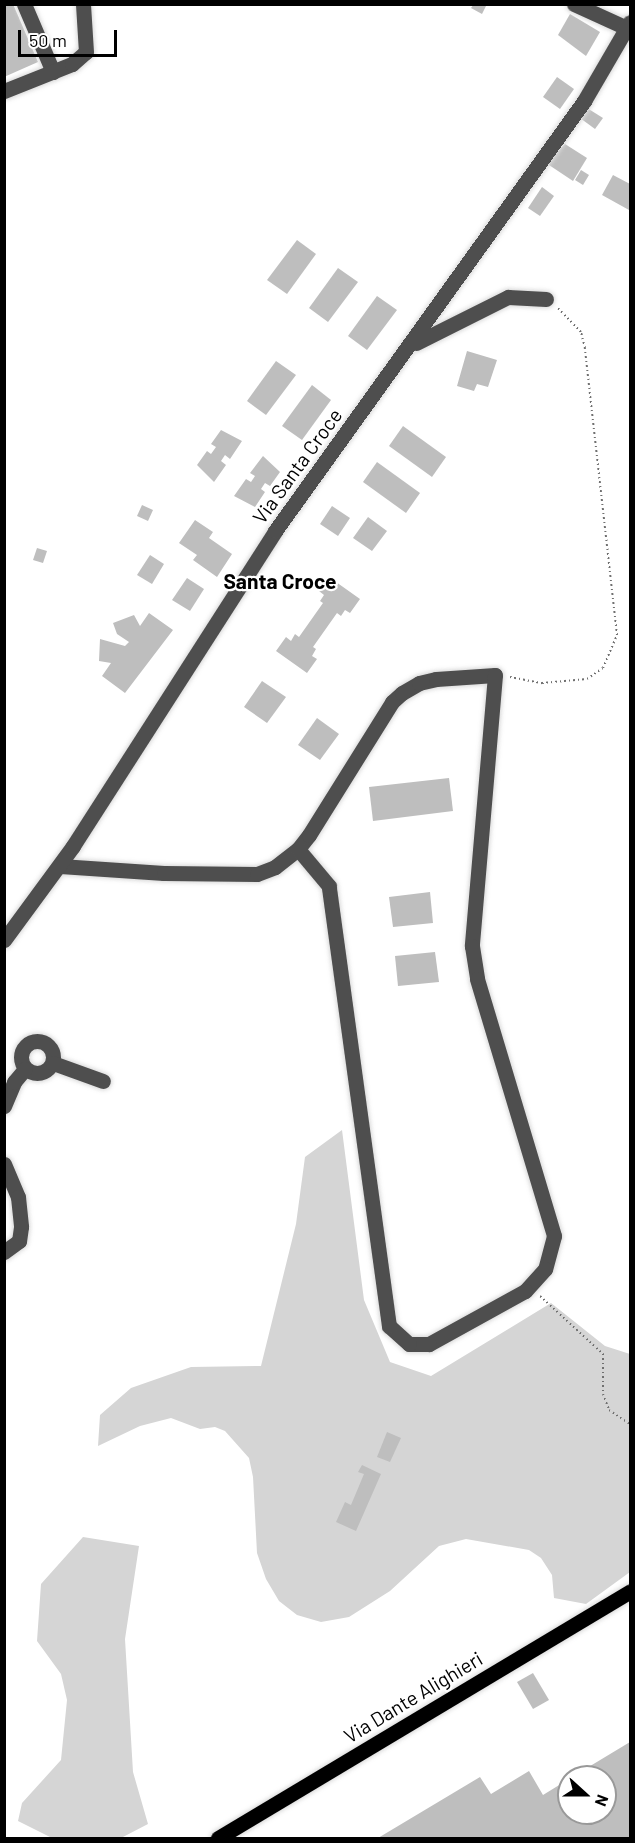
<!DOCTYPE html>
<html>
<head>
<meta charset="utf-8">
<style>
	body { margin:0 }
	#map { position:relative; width:635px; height:1843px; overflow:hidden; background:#fff; font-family:Barlow,sans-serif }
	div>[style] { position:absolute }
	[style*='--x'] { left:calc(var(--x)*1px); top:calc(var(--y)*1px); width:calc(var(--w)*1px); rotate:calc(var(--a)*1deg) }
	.green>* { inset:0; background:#d5d5d5 }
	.building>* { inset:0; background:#bebebe }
	.path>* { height:2px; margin-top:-1px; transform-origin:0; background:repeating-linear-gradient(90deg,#707070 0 1.5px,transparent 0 4.5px) }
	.roads { filter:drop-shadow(0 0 2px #dbdbdb) drop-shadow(0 0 2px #dbdbdb) }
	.minor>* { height:15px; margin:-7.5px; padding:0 7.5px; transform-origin:7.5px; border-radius:7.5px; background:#4e4e4e }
	.minor>.ring { margin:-7.5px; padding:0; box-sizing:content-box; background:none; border:15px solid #4e4e4e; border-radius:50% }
	.major>* { height:15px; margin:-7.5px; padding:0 7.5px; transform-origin:7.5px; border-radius:7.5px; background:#000 }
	span { translate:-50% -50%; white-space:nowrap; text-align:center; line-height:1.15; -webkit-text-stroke:4.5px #fff; paint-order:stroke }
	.street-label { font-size:20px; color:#000 }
	.neighbourhood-label { font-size:21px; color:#000; font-weight:700 }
	.frame { position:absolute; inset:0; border:6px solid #000; pointer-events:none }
	.north { position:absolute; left:557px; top:1765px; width:60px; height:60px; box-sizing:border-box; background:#fff; border:2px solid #999; border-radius:50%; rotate:111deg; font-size:16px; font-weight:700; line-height:24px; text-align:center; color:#000 }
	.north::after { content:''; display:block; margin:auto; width:21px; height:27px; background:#000; clip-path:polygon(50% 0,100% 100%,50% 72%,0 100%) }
	.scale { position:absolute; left:18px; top:30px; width:99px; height:27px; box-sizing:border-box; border:3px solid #000; border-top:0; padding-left:8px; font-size:18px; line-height:21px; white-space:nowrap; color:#000; -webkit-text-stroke:4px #fff; paint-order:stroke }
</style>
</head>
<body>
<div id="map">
	<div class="green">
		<i style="clip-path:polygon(342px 1130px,364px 1300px,390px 1362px,431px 1376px,551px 1303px,605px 1346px,630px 1354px,630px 1572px,586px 1604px,554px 1598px,552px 1575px,541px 1558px,529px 1550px,466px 1539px,439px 1546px,390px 1591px,349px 1617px,321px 1622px,297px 1615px,279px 1601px,266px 1579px,257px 1553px,253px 1477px,249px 1458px,225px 1431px,215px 1427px,200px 1429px,171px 1418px,140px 1426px,98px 1446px,100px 1415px,131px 1388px,191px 1367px,261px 1366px,296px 1224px,305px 1157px)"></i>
		<i style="clip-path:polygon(83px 1537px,139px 1546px,125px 1639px,133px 1772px,148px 1824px,121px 1838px,52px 1838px,18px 1821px,22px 1803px,61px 1760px,67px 1700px,61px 1674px,37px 1641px,41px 1584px)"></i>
	</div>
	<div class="building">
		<i style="clip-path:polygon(4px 4px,13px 4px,38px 62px,4px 77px)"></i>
		<i style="clip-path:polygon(474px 4px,487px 4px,482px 14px,471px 8px)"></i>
		<i style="clip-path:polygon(570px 14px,600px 32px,586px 56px,558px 35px)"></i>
		<i style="clip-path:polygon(557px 77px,574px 89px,560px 109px,543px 97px)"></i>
		<i style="clip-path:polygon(587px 108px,603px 118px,595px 129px,580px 118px)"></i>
		<i style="clip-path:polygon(565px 144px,587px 158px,573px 181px,546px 163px)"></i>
		<i style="clip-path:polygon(581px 170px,589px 175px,583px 185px,575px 180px)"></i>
		<i style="clip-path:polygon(613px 175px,630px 184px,629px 210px,602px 195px)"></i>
		<i style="clip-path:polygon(542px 187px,554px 196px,540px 216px,528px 208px)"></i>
		<i style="clip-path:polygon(297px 240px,316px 254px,287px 294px,267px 280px)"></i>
		<i style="clip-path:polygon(338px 268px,358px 282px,328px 322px,309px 308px)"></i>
		<i style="clip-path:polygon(377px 296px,397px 310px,367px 350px,348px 336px)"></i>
		<i style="clip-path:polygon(467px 351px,497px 360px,488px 387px,477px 384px,474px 391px,457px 386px)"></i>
		<i style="clip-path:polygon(276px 361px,296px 375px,266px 415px,247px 401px)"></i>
		<i style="clip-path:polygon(312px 385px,331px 400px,302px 440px,282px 426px)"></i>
		<i style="clip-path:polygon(403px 426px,446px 457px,432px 477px,389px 446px)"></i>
		<i style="clip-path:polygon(221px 430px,242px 441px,230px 459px,225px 455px,221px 461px,226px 465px,214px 482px,197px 465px,207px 451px,211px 454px,216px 447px,211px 444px)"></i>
		<i style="clip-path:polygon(263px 456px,280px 472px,270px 486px,265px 483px,261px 489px,265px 492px,255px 507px,234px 496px,246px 479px,251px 482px,255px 476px,250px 473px)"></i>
		<i style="clip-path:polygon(377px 462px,420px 493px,406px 513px,363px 482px)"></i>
		<i style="clip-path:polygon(142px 505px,153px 510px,148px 521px,137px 516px)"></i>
		<i style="clip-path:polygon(332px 506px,350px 518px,338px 536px,320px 524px)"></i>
		<i style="clip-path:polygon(368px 517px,387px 531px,372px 551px,353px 538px)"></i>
		<i style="clip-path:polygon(195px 520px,213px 532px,209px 538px,232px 554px,217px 577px,193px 560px,197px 555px,179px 543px)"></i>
		<i style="clip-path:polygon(37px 548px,47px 551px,43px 563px,33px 560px)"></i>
		<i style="clip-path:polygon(150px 555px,164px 564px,152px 584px,137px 575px)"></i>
		<i style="clip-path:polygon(329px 577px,360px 599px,350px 613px,345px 610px,341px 616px,337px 613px,313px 647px,316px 649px,312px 656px,317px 659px,307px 673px,276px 651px,286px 637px,291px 641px,295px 634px,299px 637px,323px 603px,320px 601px,324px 595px,319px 591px)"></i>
		<i style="clip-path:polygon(187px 578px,204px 589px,190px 611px,172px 600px)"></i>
		<i style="clip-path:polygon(149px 613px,173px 630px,125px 693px,102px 676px,111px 663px,99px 661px,100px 639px,125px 646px,129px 642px,117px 634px,113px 623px,134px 615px,140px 626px)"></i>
		<i style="clip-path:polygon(262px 681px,286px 697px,267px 723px,244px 707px)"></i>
		<i style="clip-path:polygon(317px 718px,339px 734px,320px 760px,298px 745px)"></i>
		<i style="clip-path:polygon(449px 778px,453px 811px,373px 821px,369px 787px)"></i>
		<i style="clip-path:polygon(430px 892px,433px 923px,393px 927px,389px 897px)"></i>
		<i style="clip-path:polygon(435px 952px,439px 982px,398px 986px,395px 956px)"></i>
		<i style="clip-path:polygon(387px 1432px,401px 1438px,390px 1462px,377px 1457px)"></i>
		<i style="clip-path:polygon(362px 1465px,381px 1474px,356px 1531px,336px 1522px,345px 1502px,351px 1505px,364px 1474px,358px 1472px)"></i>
		<i style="clip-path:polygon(533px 1673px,549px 1700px,533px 1709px,517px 1682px)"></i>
		<i style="clip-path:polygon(630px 1742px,630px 1838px,378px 1838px,480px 1777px,491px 1794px,529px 1771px,543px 1795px,569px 1779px,569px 1813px,605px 1813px,605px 1777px,572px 1777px)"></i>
	</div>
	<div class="path">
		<i style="--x:510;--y:677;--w:33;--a:11"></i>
		<i style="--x:542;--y:683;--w:45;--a:-5.1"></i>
		<i style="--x:587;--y:679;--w:19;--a:-35"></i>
		<i style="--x:603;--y:668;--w:36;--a:-67"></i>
		<i style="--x:617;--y:635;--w:289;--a:-96.4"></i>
		<i style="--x:585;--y:348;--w:16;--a:-104"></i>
		<i style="--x:581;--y:332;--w:33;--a:-134"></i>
		<i style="--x:540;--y:1296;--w:86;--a:42.6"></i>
		<i style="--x:603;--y:1354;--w:40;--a:90"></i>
		<i style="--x:603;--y:1394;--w:17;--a:69"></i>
		<i style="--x:609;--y:1410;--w:25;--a:34"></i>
	</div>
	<div class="roads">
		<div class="minor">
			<i style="--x:24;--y:4;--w:74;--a:66.9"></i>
			<i style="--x:574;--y:4;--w:58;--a:24.4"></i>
			<i style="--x:4;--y:91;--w:73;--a:-21.7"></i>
			<i style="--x:72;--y:64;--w:18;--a:-41"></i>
			<i style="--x:86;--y:52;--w:48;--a:-93.6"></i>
			<i style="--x:416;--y:343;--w:103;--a:-26.6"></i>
			<i style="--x:508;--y:297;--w:38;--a:3"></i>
			<i style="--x:60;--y:866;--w:104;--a:3.9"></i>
			<i style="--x:164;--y:873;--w:93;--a:0.6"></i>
			<i style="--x:257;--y:874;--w:19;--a:-21"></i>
			<i style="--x:275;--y:867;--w:29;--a:-38"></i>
			<i style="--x:298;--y:849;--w:18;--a:-52"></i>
			<i style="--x:309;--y:835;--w:157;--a:-58"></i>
			<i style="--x:392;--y:702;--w:13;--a:-42"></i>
			<i style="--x:402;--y:693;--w:20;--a:-30"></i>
			<i style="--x:419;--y:683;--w:17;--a:-13"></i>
			<i style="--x:436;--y:679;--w:59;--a:-3.9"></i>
			<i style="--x:495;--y:675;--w:272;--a:94.9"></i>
			<i style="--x:472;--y:946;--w:33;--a:81"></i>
			<i style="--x:477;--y:979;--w:268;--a:73.3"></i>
			<i style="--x:554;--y:1236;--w:34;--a:105"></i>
			<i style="--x:545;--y:1269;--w:30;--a:132"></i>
			<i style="--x:525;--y:1291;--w:110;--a:151.1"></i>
			<i style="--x:429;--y:1344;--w:20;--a:180"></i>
			<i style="--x:409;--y:1344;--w:27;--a:-138"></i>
			<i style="--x:389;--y:1326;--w:444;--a:-97.8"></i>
			<i style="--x:329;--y:886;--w:48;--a:-130"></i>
			<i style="--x:4;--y:940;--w:117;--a:-53.7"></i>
			<i style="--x:73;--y:846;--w:374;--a:-57.3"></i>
			<i style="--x:275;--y:531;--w:530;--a:-54.3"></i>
			<i style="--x:584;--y:101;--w:91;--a:-59.8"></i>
			<i class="ring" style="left:21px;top:1041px;width:17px;height:17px"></i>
			<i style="--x:53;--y:1063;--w:53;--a:19.8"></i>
			<i style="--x:4;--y:1106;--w:26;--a:-67"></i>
			<i style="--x:14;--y:1082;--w:17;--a:-50"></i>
			<i style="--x:4;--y:1164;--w:36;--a:67"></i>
			<i style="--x:18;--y:1197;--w:30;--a:84"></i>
			<i style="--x:21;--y:1227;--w:14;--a:98"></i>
			<i style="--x:19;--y:1241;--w:19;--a:144"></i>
		</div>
		<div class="major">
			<i style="--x:218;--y:1838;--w:480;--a:-30.9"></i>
		</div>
	</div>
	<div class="street-label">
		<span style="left:297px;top:466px;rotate:-54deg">Via Santa Croce</span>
		<span style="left:413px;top:1697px;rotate:-31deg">Via Dante Alighieri</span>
	</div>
	<div class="neighbourhood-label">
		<span style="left:280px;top:581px">Santa Croce</span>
	</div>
	<div class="frame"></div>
	<div class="north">N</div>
	<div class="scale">50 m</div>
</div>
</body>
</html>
